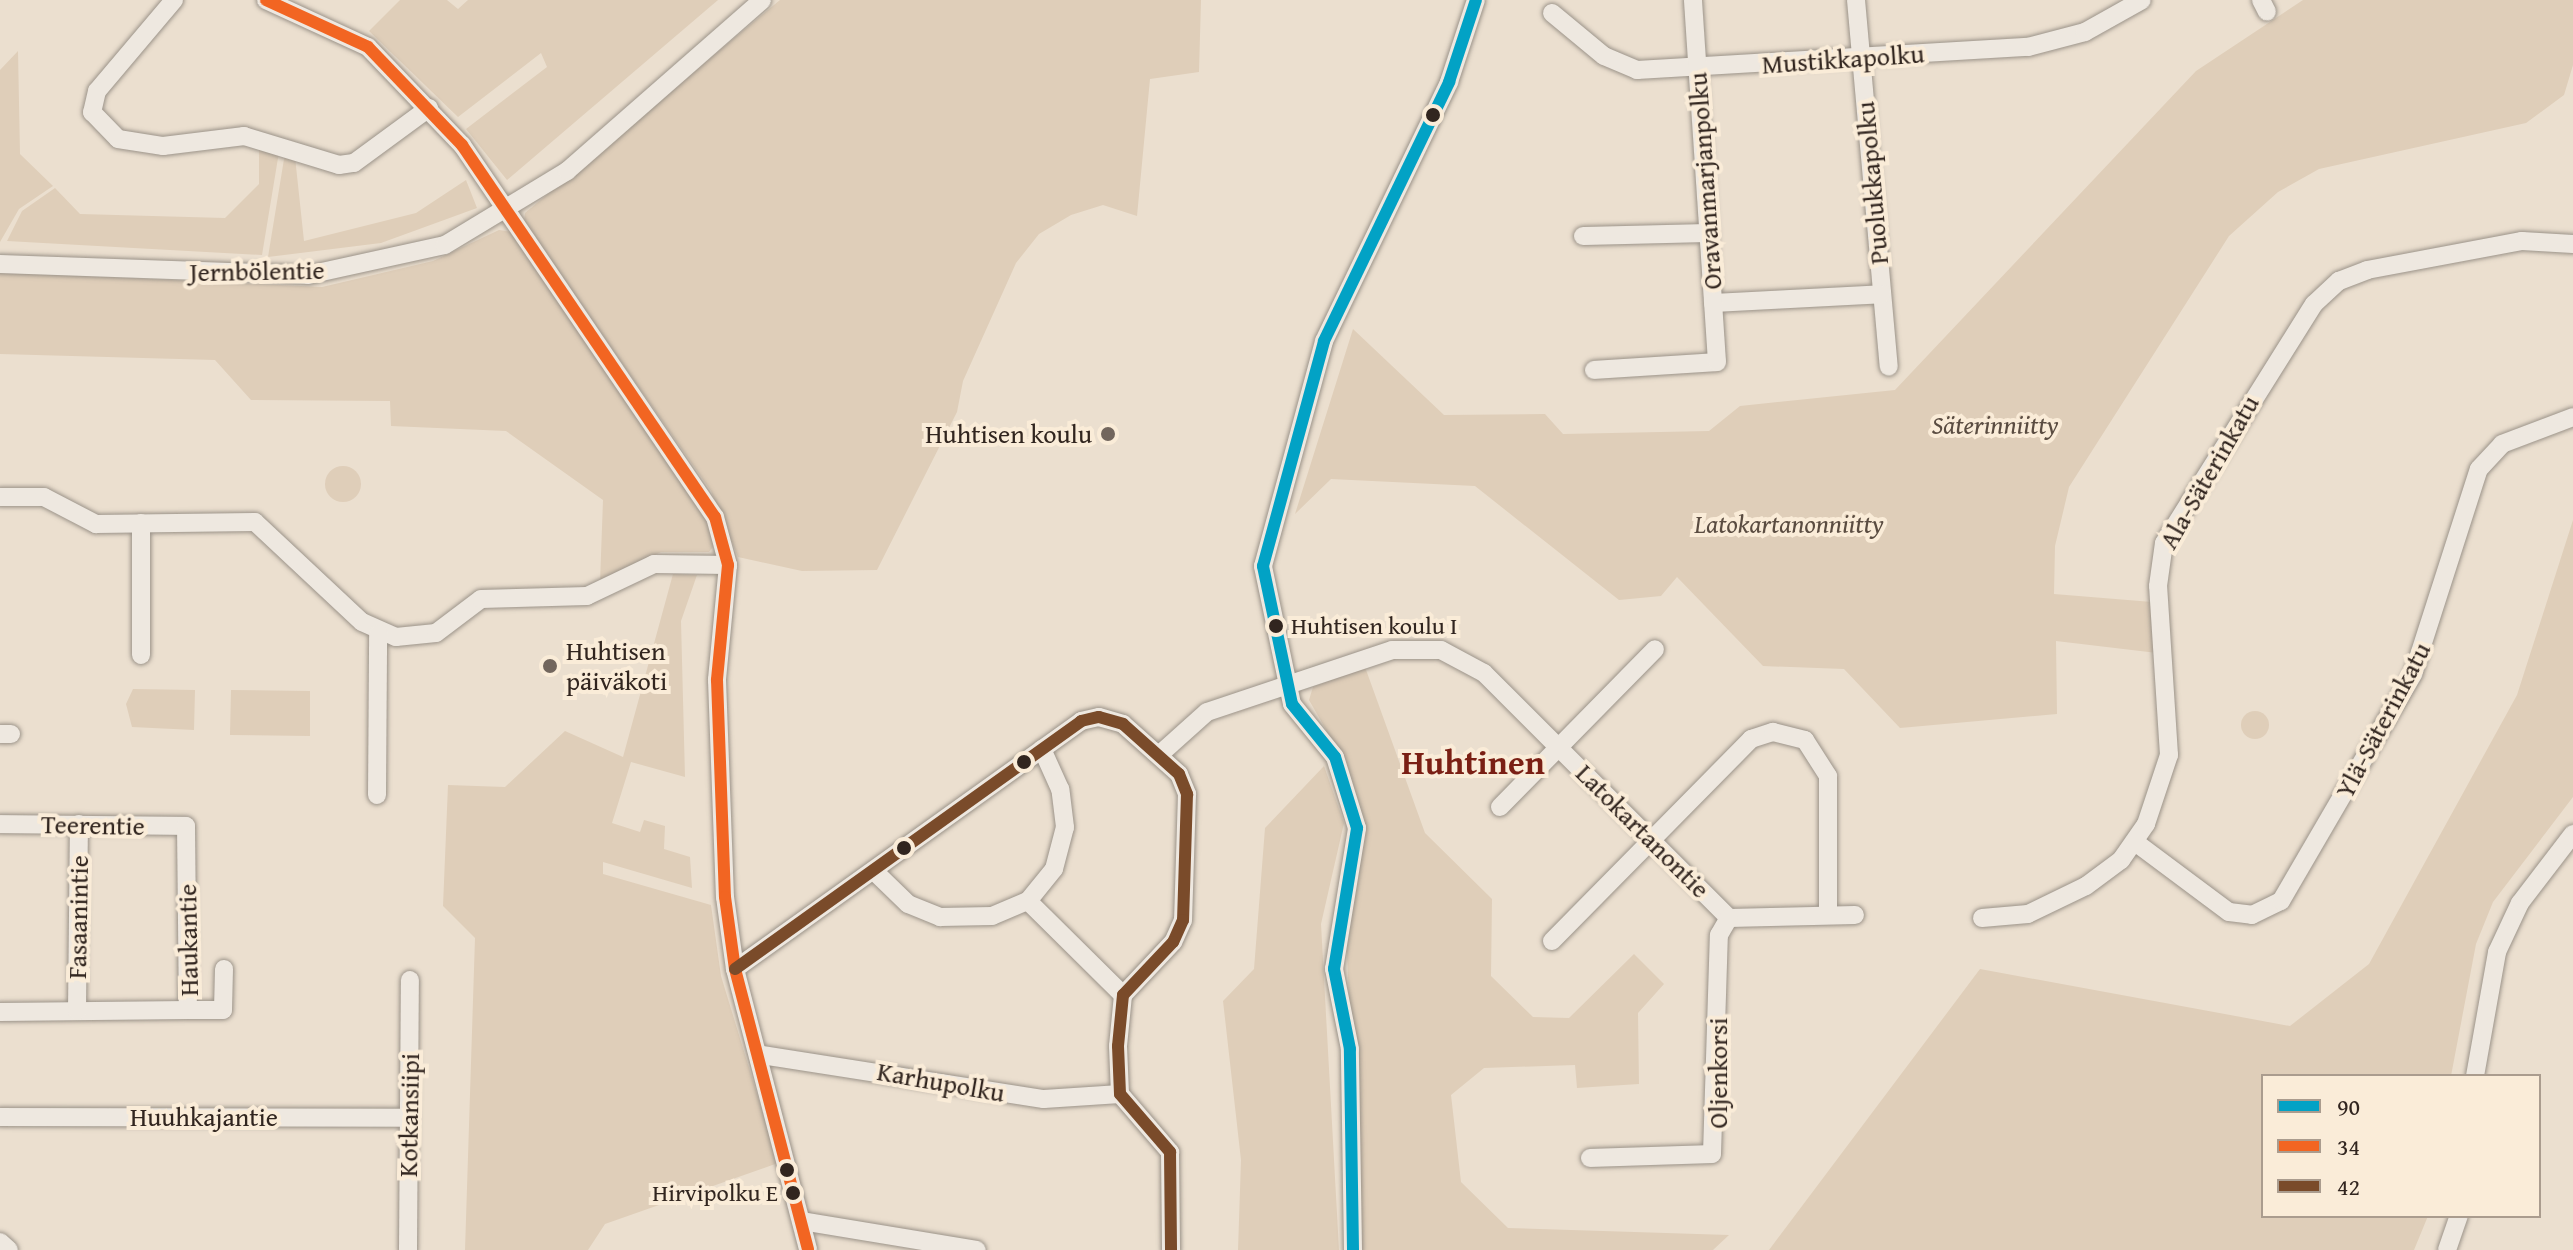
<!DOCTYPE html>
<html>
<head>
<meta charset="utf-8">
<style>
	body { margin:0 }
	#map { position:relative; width:2573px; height:1250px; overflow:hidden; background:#ebdfcf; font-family:"Gentium Book Plus",serif }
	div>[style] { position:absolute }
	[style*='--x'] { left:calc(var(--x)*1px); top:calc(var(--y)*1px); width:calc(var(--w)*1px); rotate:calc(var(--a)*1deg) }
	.green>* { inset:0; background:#dfceb9 }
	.round { border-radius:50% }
	.roads { filter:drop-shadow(0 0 2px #9b9389) drop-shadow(0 0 2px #9b9389) }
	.minor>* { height:18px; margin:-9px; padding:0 9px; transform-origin:9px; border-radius:9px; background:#eee8e0 }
	.bus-1>* { height:12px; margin:-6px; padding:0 6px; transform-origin:6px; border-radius:6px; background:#02a2c5 }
	.bus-2>* { height:12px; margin:-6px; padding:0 6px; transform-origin:6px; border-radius:6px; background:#f26522 }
	.bus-3>* { height:12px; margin:-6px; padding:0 6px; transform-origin:6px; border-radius:6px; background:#7a4b2a }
	.dots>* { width:22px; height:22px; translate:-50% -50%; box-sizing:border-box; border:4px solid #faecd8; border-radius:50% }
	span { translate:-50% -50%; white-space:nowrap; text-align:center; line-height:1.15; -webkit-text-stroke:8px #faecd8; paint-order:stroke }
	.bus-label { font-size:24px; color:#31251f }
	.left { translate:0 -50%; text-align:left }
	.right { translate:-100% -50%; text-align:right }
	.street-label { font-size:26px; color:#31251f }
	.park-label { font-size:26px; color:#5a4c41; font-style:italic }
	.poi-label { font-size:26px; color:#31251f }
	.district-label { font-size:34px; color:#7a1f14; font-weight:700 }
	.legend { position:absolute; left:2261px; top:1074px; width:280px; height:144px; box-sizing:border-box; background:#faecd8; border:2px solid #aa9c8e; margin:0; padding:10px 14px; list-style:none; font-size:24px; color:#31251f }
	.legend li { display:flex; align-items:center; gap:16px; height:40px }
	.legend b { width:40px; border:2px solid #aa9c8e }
</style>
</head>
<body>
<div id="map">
	<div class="green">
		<i style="clip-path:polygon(400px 0,447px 0,458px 9px,468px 0,718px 0,507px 180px,466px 129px,547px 67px,541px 53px,458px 117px,369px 31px)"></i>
		<i style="clip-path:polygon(780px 0,1201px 0,1199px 72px,1150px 79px,1137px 216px,1103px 205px,1071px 215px,1039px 234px,1016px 263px,963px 381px,957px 412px,877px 570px,802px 571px,738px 557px,711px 491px,524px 222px,525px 213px)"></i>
		<i style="clip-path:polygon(2303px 0,2573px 0,2573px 65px,2564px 95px,2526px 123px,2319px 169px,2278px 192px,2229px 236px,2069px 487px,2055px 546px,2054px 594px,2152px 602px,2157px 653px,2056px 641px,2057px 714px,1900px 728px,1844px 669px,1763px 666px,1677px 577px,1661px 596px,1619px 600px,1475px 486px,1331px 479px,1295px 514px,1353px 329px,1444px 415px,1545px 414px,1563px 434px,1709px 431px,1740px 406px,1895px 390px,2196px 71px)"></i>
		<i style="clip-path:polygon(18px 51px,20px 154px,53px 186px,19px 209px,0 242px,0 70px)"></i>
		<i style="clip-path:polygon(259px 145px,279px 152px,262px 255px,7px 241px,22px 211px,55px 188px,80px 214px,225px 218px,259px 184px)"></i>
		<i style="clip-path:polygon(285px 153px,295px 157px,304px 241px,416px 213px,466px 180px,477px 208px,381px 243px,268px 257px)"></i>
		<i style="clip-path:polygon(499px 230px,517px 233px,709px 518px,716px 543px,709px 552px,661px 552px,600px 583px,603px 500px,506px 431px,391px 426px,390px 401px,251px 400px,215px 360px,0 354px,0 272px,322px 287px,433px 261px)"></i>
		<i class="round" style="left:325px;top:466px;width:36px;height:36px"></i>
		<i style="clip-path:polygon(2573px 520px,2573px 797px,2493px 902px,2476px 944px,2451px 1076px,2263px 1076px,2263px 1216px,2428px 1216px,2414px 1250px,1769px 1250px,1980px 969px,2290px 1026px,2369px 964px,2517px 695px)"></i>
		<i style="clip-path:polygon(673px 574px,697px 575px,681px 621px,685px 777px,631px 762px,612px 823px,640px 832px,644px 820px,665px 826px,664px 849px,690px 857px,692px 888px,603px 862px,603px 874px,711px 905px,721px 976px,778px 1163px,605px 1224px,588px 1250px,465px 1250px,475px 938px,443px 906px,448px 785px,505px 787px,565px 731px,623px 757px)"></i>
		<i style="clip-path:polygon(1365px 667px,1425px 833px,1492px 899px,1491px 976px,1533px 1017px,1569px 1018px,1634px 954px,1664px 984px,1638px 1013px,1639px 1084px,1577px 1088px,1575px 1065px,1484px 1068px,1451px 1095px,1461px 1182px,1508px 1228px,1729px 1235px,1713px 1250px,1360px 1250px,1346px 930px,1364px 832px,1348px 768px,1309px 700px,1313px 687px)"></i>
		<i style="clip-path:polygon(133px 689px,195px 690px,194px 730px,132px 727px,126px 704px)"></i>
		<i style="clip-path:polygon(231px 690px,310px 691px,310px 736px,230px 735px)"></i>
		<i class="round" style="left:2241px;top:711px;width:28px;height:28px"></i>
		<i style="clip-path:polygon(1324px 766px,1344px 823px,1321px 924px,1339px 1250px,1238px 1250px,1241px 1160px,1223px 1001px,1254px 969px,1265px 828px)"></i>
	</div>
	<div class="roads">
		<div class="minor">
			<i style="--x:174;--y:0;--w:119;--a:130.2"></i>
			<i style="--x:97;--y:91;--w:22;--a:103"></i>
			<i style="--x:92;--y:112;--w:37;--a:46"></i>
			<i style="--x:118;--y:139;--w:46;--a:8.8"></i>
			<i style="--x:163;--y:146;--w:82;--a:-7"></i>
			<i style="--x:244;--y:136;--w:99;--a:17"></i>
			<i style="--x:339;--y:165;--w:15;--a:-8"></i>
			<i style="--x:354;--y:163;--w:93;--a:-36.3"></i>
			<i style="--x:266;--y:0;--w:112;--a:24.7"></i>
			<i style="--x:368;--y:47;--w:136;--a:46.2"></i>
			<i style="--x:462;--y:145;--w:450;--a:55.8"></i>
			<i style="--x:715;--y:517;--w:50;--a:74.8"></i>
			<i style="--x:728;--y:565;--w:116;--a:95.5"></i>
			<i style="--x:717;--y:680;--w:217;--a:87.9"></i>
			<i style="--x:725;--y:897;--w:73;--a:82.1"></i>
			<i style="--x:735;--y:969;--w:290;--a:75.4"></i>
			<i style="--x:1856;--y:0;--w:368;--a:84.9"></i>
			<i style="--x:2261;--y:0;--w:13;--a:63"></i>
			<i style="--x:1552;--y:13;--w:67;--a:39.6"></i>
			<i style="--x:1604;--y:56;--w:36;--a:23"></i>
			<i style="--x:1637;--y:70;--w:392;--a:-3.4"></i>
			<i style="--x:2028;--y:47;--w:59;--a:-14.7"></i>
			<i style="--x:2085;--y:32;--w:65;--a:-29.3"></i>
			<i style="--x:1583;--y:236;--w:126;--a:-1.4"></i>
			<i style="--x:0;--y:264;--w:308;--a:2"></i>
			<i style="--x:308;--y:275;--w:140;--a:-12.4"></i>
			<i style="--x:445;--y:245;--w:143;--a:-31.2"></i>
			<i style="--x:567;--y:171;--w:259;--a:-41.2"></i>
			<i style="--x:1713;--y:303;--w:169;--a:-3"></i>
			<i style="--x:1594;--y:370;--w:123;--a:-3.7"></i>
			<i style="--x:1717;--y:362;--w:363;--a:-93.8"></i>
			<i style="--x:0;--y:497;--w:44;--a:0"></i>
			<i style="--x:44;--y:497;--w:59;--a:27.4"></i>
			<i style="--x:96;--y:524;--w:159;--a:-0.7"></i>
			<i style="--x:255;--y:522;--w:146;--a:43.1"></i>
			<i style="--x:362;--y:622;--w:37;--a:24"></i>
			<i style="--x:396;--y:637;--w:40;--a:-5.7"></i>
			<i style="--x:436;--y:633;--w:56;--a:-37.1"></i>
			<i style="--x:481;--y:599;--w:106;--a:-1.6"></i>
			<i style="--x:587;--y:596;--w:74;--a:-25.5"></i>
			<i style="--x:654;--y:564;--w:74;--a:0.8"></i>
			<i style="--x:141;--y:655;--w:132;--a:-90"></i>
			<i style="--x:0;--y:734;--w:11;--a:0"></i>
			<i style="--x:1159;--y:755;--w:64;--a:-41.9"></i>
			<i style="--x:1207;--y:712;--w:195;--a:-18.5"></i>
			<i style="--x:1392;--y:650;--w:49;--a:0"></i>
			<i style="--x:1441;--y:650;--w:49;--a:28.1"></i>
			<i style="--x:1484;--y:673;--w:346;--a:45"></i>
			<i style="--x:1729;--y:918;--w:126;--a:-1.4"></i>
			<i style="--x:377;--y:795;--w:161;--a:-89.6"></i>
			<i style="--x:1500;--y:807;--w:221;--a:-45.5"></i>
			<i style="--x:0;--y:824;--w:186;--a:0.6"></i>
			<i style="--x:186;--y:826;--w:184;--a:89.4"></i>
			<i style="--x:188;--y:1010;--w:188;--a:179.4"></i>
			<i style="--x:2135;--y:842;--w:117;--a:36.7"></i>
			<i style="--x:2229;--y:912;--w:23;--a:7"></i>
			<i style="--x:2252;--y:915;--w:32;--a:-26"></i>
			<i style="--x:2281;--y:901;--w:263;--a:-59.8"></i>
			<i style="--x:2413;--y:674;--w:215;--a:-72.2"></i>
			<i style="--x:2479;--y:469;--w:34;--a:-47"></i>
			<i style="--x:2502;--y:444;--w:76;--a:-20.8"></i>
			<i style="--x:874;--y:871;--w:47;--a:44.1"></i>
			<i style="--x:908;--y:904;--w:35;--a:22"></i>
			<i style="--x:940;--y:917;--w:52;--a:-1.1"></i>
			<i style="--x:992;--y:916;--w:39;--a:-23"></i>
			<i style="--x:1028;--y:901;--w:41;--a:-50.9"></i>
			<i style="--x:1054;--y:869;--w:43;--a:-75.3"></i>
			<i style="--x:1065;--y:827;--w:38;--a:-97"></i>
			<i style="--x:1060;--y:789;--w:44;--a:-114.2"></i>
			<i style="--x:1028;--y:901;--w:134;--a:44.7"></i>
			<i style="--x:1982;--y:918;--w:46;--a:-5"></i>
			<i style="--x:2028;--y:914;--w:64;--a:-25.8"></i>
			<i style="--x:2086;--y:886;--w:44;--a:-36.6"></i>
			<i style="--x:2121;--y:860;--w:44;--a:-55.2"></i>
			<i style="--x:2146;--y:824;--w:73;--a:-71.6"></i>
			<i style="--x:2169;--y:755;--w:169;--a:-93.7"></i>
			<i style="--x:2158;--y:586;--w:43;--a:-82.1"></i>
			<i style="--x:2164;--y:543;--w:282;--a:-57.9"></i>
			<i style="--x:2314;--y:304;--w:34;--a:-43"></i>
			<i style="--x:2339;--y:281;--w:30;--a:-21"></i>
			<i style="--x:2367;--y:270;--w:158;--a:-10.6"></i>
			<i style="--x:2522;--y:241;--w:51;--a:3.4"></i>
			<i style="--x:1552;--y:941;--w:284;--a:-45.4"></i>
			<i style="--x:1751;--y:739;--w:23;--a:-18"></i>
			<i style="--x:1773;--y:732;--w:33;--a:14"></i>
			<i style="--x:1805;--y:740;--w:43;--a:57.4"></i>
			<i style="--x:1828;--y:776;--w:139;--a:90"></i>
			<i style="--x:735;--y:969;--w:426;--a:-35.6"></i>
			<i style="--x:1081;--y:721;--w:18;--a:-13"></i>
			<i style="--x:1099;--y:717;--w:25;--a:16"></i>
			<i style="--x:1123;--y:724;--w:75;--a:41.8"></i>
			<i style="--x:1179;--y:774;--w:22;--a:68"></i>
			<i style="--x:1187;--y:794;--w:126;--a:91.8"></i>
			<i style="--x:1183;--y:920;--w:24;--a:114"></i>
			<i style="--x:1173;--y:942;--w:73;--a:133.3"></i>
			<i style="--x:1123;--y:995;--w:51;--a:95.6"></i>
			<i style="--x:1118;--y:1046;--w:48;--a:87.6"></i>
			<i style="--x:1120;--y:1094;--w:77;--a:49.2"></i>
			<i style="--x:1170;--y:1152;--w:98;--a:89.4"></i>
			<i style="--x:188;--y:1010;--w:35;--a:0"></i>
			<i style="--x:223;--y:1010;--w:41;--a:-88.6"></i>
			<i style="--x:77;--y:1011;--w:187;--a:-89.4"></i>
			<i style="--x:762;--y:1055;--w:285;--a:8.9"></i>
			<i style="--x:1044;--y:1099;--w:76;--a:-3.8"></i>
			<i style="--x:2475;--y:1076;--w:126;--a:-79.9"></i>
			<i style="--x:2497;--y:952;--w:54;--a:-64.9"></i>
			<i style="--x:2520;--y:903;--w:87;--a:-52.5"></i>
			<i style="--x:0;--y:1117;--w:409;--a:0.1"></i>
			<i style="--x:1590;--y:1158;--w:122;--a:-1.9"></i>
			<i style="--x:1712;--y:1154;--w:219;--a:-88.2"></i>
			<i style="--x:1719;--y:935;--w:20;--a:-60"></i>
			<i style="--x:802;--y:1221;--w:177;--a:9.4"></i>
			<i style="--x:0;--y:1242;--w:12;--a:42"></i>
			<i style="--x:408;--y:1250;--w:270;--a:-89.6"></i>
			<i style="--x:1353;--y:1250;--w:201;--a:-90.9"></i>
			<i style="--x:1350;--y:1049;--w:82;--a:-101.3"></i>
			<i style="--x:1334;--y:969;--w:143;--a:-80.7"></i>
			<i style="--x:1357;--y:828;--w:74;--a:-107.2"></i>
			<i style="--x:1335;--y:757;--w:68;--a:-129.1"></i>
			<i style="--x:1292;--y:704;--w:141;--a:-101.9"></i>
			<i style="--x:1263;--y:566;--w:233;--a:-74.8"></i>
			<i style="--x:1324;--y:341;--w:288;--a:-64.2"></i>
			<i style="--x:1449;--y:82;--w:86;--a:-71.8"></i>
			<i style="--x:2447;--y:1250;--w:36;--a:-71"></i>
		</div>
	</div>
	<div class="bus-1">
		<i style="--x:1353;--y:1250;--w:201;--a:-90.9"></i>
		<i style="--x:1350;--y:1049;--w:82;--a:-101.3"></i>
		<i style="--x:1334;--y:969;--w:143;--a:-80.7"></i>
		<i style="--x:1357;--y:828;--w:74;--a:-107.2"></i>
		<i style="--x:1335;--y:757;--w:68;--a:-129.1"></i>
		<i style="--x:1292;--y:704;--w:141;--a:-101.9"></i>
		<i style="--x:1263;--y:566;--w:233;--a:-74.8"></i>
		<i style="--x:1324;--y:341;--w:288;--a:-64.2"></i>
		<i style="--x:1449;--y:82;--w:86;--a:-71.8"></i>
	</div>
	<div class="bus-2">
		<i style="--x:266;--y:0;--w:112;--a:24.7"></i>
		<i style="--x:368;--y:47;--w:136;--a:46.2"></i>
		<i style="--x:462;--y:145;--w:450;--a:55.8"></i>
		<i style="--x:715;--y:517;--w:50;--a:74.8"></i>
		<i style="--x:728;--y:565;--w:116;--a:95.5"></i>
		<i style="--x:717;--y:680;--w:217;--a:87.9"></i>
		<i style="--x:725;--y:897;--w:73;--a:82.1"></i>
		<i style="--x:735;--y:969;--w:290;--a:75.4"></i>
	</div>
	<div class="bus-3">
		<i style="--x:735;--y:969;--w:426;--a:-35.6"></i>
		<i style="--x:1081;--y:721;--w:18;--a:-13"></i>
		<i style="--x:1099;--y:717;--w:25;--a:16"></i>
		<i style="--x:1123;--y:724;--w:75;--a:41.8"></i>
		<i style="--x:1179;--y:774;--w:22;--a:68"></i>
		<i style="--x:1187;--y:794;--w:126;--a:91.8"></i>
		<i style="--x:1183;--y:920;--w:24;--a:114"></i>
		<i style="--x:1173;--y:942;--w:73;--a:133.3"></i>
		<i style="--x:1123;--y:995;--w:51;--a:95.6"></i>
		<i style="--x:1118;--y:1046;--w:48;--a:87.6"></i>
		<i style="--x:1120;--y:1094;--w:77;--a:49.2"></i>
		<i style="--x:1170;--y:1152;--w:98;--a:89.4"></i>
	</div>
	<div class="dots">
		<i style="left:1433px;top:115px;background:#31251f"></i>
		<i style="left:1108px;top:434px;background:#72665d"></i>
		<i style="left:1276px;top:626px;background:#31251f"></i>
		<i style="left:550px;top:666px;background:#72665d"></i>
		<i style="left:1024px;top:762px;background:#31251f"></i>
		<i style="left:904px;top:848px;background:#31251f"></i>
		<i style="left:787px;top:1170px;background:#31251f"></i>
		<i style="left:793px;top:1193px;background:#31251f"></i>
	</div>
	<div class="bus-label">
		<span class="left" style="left:1291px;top:626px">Huhtisen koulu I</span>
		<span class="right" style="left:778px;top:1193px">Hirvipolku E</span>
	</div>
	<div class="street-label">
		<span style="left:1843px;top:59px;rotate:-4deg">Mustikkapolku</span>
		<span style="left:1705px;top:181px;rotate:-94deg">Oravanmarjanpolku</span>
		<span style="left:1872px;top:183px;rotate:-95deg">Puolukkapolku</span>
		<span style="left:257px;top:271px;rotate:-1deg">Jernbölentie</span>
		<span style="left:2209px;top:472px;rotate:-60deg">Ala-Säterinkatu</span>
		<span style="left:2383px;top:720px;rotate:-62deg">Ylä-Säterinkatu</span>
		<span style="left:93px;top:825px;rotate:1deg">Teerentie</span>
		<span style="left:1643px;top:831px;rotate:45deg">Latokartanontie</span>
		<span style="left:78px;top:917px;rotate:-89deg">Fasaanintie</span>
		<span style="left:188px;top:940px;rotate:-91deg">Haukantie</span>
		<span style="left:1718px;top:1073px;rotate:-90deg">Oljenkorsi</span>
		<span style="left:941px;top:1082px;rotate:10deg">Karhupolku</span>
		<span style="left:409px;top:1115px;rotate:-89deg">Kotkansiipi</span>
		<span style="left:204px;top:1117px">Huuhkajantie</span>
	</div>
	<div class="park-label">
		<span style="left:1995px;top:425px">Säterinniitty</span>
		<span style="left:1789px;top:524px">Latokartanonniitty</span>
	</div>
	<div class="poi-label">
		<span class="right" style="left:1092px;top:434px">Huhtisen koulu</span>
		<span class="left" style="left:566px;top:666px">Huhtisen<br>päiväkoti</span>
	</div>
	<div class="district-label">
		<span style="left:1473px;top:762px">Huhtinen</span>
	</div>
	<ul class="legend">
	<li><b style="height:10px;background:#02a2c5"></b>90</li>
	<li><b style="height:10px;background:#f26522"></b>34</li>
	<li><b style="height:10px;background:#7a4b2a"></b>42</li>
	</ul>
</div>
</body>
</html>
